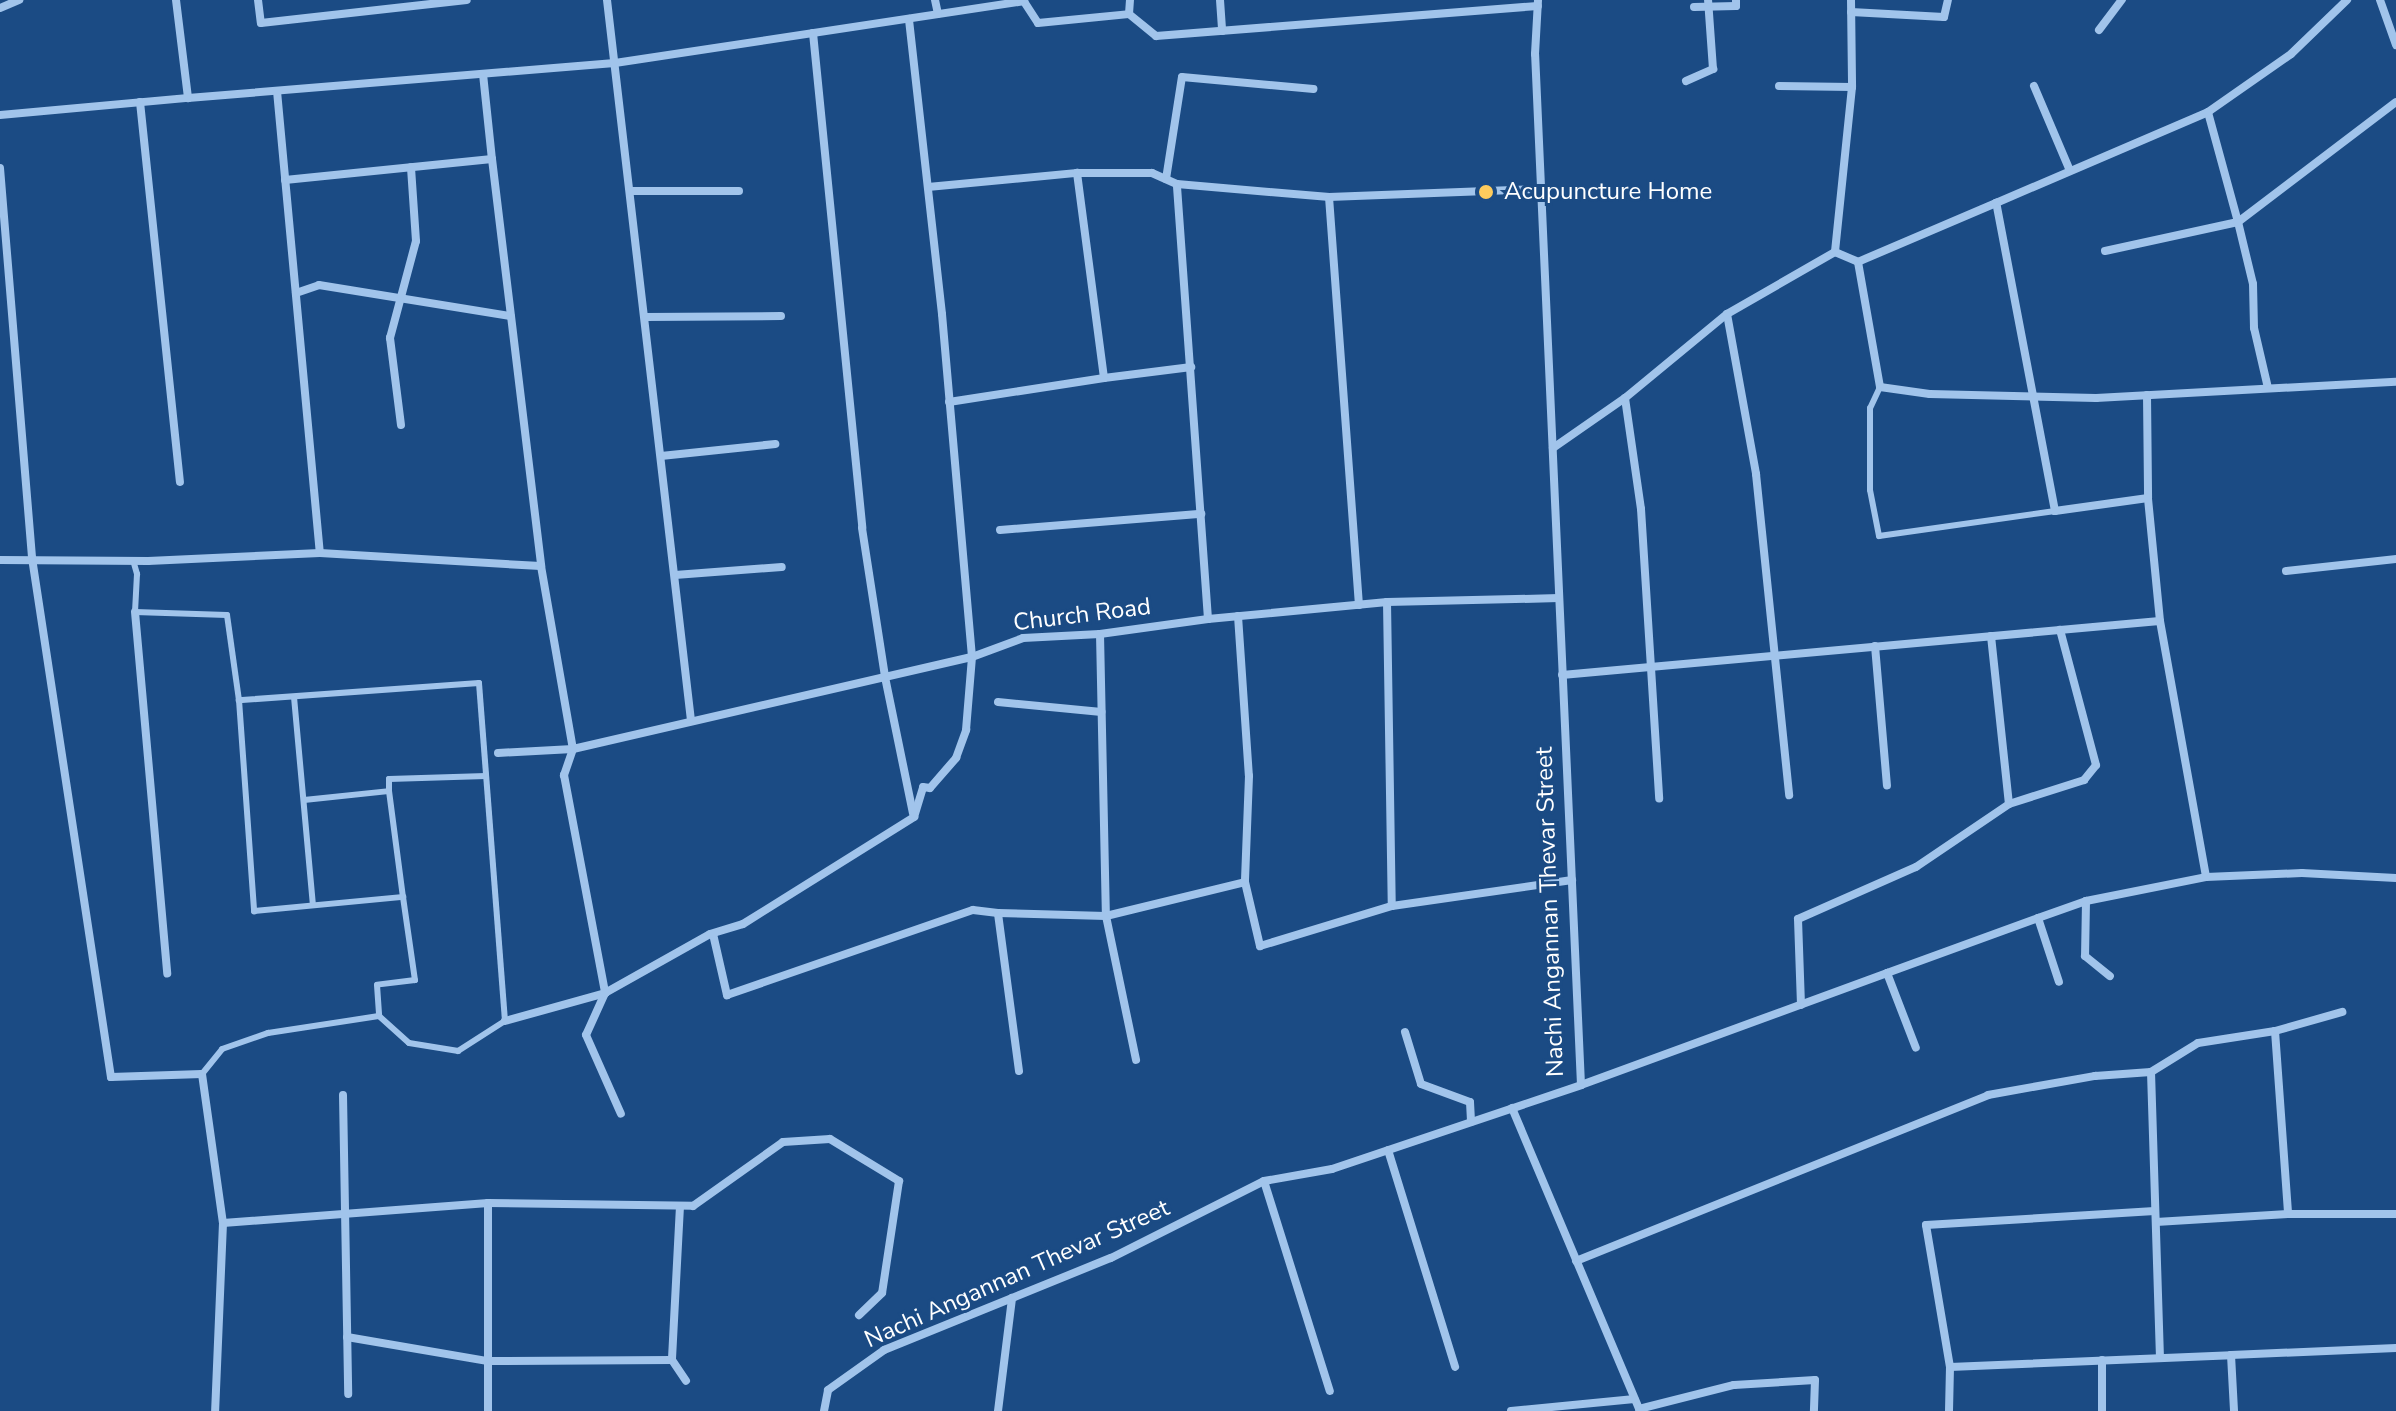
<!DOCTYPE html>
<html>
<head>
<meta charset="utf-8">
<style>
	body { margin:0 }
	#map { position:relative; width:2396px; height:1411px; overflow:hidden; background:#1b4b84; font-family:"Nunito Sans",sans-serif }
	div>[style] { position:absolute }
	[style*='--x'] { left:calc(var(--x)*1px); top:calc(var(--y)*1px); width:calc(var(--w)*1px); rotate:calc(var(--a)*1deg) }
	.service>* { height:6px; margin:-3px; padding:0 3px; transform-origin:3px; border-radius:3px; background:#a1c4eb }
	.minor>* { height:8px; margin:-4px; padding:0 4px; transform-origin:4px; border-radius:4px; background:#a1c4eb }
	.dots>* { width:22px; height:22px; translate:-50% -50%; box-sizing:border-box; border:4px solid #1b4b84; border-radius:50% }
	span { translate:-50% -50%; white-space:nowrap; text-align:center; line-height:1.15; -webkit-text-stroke:6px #1b4b84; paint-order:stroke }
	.poi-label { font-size:24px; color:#fff }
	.left { translate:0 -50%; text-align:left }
	.street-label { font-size:24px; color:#fff }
</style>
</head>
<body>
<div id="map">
	<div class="service">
		<i style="--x:1880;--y:387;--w:23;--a:115"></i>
		<i style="--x:1870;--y:408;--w:82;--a:90"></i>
		<i style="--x:1870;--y:490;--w:47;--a:78.9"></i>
		<i style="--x:1879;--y:536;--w:178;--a:-8.1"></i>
		<i style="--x:133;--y:560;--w:15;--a:74"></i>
		<i style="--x:137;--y:574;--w:38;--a:93"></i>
		<i style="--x:135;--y:612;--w:92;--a:1.9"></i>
		<i style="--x:227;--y:615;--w:86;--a:82"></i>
		<i style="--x:239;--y:700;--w:212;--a:85.9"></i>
		<i style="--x:254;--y:911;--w:150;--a:-5.4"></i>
		<i style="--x:403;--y:897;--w:84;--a:81.8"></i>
		<i style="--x:415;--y:980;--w:38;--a:173"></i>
		<i style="--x:377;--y:985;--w:31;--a:86"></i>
		<i style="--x:379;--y:1016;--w:40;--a:42"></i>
		<i style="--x:409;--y:1043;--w:50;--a:9.3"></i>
		<i style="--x:458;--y:1051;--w:56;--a:-32.6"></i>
		<i style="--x:505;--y:1021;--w:339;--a:-94.4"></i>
		<i style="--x:479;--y:683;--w:241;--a:175.9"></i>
		<i style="--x:294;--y:697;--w:208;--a:84.8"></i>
		<i style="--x:389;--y:791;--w:12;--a:-90"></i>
		<i style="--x:389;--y:779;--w:97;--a:-1.8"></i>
		<i style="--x:304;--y:800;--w:85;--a:-6"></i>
		<i style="--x:389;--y:791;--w:107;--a:82.5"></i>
		<i style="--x:202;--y:1074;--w:32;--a:-51"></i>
		<i style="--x:222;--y:1049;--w:49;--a:-19.2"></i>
		<i style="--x:268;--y:1033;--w:112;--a:-8.7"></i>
	</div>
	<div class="minor">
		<i style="--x:176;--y:0;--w:99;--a:83"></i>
		<i style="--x:188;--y:98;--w:428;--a:-4.7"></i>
		<i style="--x:615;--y:63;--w:414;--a:-8.6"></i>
		<i style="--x:258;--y:0;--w:23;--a:83"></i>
		<i style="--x:261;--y:23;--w:207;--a:-6.4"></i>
		<i style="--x:607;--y:0;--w:726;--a:83.35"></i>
		<i style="--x:935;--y:0;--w:14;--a:78"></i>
		<i style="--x:1023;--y:0;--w:27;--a:57"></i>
		<i style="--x:1038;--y:23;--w:91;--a:-5.6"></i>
		<i style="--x:1129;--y:14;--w:35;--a:39"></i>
		<i style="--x:1156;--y:36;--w:383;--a:-4.5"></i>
		<i style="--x:1220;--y:0;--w:31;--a:86"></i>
		<i style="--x:1851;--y:0;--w:87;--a:89.3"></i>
		<i style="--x:1852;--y:87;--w:166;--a:95.9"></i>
		<i style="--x:1835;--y:252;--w:25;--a:23"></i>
		<i style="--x:1858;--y:262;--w:127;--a:80"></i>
		<i style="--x:1880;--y:387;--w:50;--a:8"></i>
		<i style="--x:1930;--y:394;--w:166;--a:1.4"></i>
		<i style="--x:2096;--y:398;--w:300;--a:-3.1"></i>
		<i style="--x:2380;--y:0;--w:48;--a:70.4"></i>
		<i style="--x:1694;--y:7;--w:42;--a:-1.4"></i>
		<i style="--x:1736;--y:6;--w:6;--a:-90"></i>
		<i style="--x:0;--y:8;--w:21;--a:-23"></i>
		<i style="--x:1851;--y:12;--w:93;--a:3.1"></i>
		<i style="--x:1944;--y:17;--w:17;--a:-77"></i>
		<i style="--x:1129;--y:14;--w:14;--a:-86"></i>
		<i style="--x:2099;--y:30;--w:38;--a:-53"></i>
		<i style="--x:813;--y:33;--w:497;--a:84.3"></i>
		<i style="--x:862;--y:528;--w:151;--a:81.2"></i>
		<i style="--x:885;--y:677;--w:139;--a:78.4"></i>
		<i style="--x:483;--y:74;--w:85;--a:84"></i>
		<i style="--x:1686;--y:81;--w:30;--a:-24"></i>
		<i style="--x:1713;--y:69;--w:69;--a:-94.1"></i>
		<i style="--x:1779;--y:86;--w:73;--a:0.8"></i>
		<i style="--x:2034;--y:86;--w:92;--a:67"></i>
		<i style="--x:277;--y:91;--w:464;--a:84.7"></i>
		<i style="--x:140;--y:102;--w:382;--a:84"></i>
		<i style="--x:0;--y:115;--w:189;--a:-5.2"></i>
		<i style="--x:0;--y:168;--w:391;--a:85.3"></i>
		<i style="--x:32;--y:558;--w:525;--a:81.35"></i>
		<i style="--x:111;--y:1077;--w:91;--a:-1.9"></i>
		<i style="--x:202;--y:1074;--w:150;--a:82"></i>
		<i style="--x:223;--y:1223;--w:188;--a:92.4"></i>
		<i style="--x:1166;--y:179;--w:103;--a:-81.1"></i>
		<i style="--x:1182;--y:77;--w:132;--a:5.2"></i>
		<i style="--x:285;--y:180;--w:208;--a:-5.8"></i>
		<i style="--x:492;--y:159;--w:410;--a:83.1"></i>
		<i style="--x:541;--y:566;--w:186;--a:80.1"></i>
		<i style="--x:573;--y:749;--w:28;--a:109"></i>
		<i style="--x:564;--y:775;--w:222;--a:79.3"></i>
		<i style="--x:605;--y:993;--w:46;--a:114.3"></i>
		<i style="--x:586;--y:1035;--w:86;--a:66.1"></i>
		<i style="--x:928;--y:187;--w:150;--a:-5.4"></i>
		<i style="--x:630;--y:191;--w:109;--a:0"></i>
		<i style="--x:1329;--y:197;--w:409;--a:85.8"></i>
		<i style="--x:1996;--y:203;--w:231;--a:-23.2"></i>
		<i style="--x:2208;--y:112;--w:101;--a:-34.9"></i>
		<i style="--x:2291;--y:54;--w:78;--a:-44"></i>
		<i style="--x:2105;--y:251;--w:136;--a:-12.3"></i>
		<i style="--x:2238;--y:222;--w:114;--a:-105.3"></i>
		<i style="--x:296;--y:293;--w:24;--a:-19"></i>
		<i style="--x:319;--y:285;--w:194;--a:9.2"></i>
		<i style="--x:1727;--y:314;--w:163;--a:79.7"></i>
		<i style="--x:1756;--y:474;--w:323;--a:84.1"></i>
		<i style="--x:645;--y:317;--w:136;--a:-0.4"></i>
		<i style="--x:1104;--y:378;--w:88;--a:-7.2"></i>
		<i style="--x:2268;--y:388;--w:62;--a:-103.1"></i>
		<i style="--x:2254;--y:328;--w:44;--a:-91.3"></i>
		<i style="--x:2253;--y:284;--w:64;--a:-103.6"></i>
		<i style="--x:2238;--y:222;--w:198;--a:-37.2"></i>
		<i style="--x:2147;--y:395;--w:103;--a:89.4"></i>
		<i style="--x:1625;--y:398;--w:112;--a:81.8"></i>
		<i style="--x:1641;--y:509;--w:290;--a:86.4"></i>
		<i style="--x:949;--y:402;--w:157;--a:-8.8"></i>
		<i style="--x:1104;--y:378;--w:207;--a:-97.5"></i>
		<i style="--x:1077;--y:173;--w:75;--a:0"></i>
		<i style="--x:1152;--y:173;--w:27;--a:24"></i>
		<i style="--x:401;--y:425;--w:88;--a:-97.2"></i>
		<i style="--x:390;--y:338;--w:100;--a:-75"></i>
		<i style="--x:416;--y:241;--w:74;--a:-93.9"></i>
		<i style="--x:1553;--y:448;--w:88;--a:-34.8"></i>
		<i style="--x:1625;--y:398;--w:132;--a:-39.5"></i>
		<i style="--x:1727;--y:314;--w:125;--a:-29.9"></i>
		<i style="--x:661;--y:456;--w:115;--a:-6"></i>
		<i style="--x:1000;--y:530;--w:202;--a:-4.6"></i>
		<i style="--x:0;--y:560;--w:148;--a:0.4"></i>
		<i style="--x:148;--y:561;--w:172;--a:-2.7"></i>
		<i style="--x:320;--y:553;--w:221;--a:3.4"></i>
		<i style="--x:2286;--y:571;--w:111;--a:-6.2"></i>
		<i style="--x:675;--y:575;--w:107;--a:-4.3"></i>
		<i style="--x:1387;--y:602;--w:304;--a:89.1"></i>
		<i style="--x:135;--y:612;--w:363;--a:84.9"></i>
		<i style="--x:1238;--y:616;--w:160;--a:86.1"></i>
		<i style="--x:1249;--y:776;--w:106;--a:92.2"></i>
		<i style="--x:1245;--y:882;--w:66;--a:76.8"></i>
		<i style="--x:1260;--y:946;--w:138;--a:-16.9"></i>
		<i style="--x:1392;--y:906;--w:182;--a:-8.2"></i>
		<i style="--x:1208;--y:619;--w:436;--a:-94.1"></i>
		<i style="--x:1177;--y:184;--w:153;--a:4.9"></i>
		<i style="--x:1329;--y:197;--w:212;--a:-2.2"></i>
		<i style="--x:2160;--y:621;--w:260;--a:79.8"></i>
		<i style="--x:1100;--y:634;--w:282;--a:88.8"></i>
		<i style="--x:1106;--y:916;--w:147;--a:78.2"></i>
		<i style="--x:1991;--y:636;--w:169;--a:83.9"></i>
		<i style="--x:1875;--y:646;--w:140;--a:85.1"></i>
		<i style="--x:1562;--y:675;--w:600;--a:-5.16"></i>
		<i style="--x:2160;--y:621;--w:124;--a:-95.6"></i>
		<i style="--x:2148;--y:498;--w:94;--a:172"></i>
		<i style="--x:2055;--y:511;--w:314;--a:-100.8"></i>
		<i style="--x:1996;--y:203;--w:150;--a:156.9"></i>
		<i style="--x:998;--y:702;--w:104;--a:5.5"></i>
		<i style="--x:498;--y:753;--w:75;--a:-3.1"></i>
		<i style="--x:573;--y:749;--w:409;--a:-13"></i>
		<i style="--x:972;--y:657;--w:54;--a:-20.4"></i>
		<i style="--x:1023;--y:638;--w:77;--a:-3"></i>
		<i style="--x:1100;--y:634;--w:109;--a:-7.9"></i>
		<i style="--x:1208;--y:619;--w:180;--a:-5.4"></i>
		<i style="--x:1387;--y:602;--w:172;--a:-1.3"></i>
		<i style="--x:2086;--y:901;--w:55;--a:91"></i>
		<i style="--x:2085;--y:956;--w:32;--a:39"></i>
		<i style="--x:2038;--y:918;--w:51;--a:-19.5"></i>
		<i style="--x:2086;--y:901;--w:122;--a:-11.3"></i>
		<i style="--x:2206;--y:877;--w:96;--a:-2.4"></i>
		<i style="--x:2302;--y:873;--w:94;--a:3"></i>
		<i style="--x:713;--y:934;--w:63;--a:77.1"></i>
		<i style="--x:727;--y:995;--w:260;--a:-19.1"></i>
		<i style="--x:973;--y:910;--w:25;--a:7"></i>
		<i style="--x:1887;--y:973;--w:161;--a:-20"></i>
		<i style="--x:2038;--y:918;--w:67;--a:71.8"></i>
		<i style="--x:1801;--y:1005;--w:86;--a:-92"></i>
		<i style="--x:1798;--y:919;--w:129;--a:-23.8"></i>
		<i style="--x:1916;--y:867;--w:112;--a:-34.1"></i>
		<i style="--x:2009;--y:804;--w:79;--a:-17.7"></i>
		<i style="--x:2084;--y:780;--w:19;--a:-51"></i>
		<i style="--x:2096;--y:765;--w:140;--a:-104.9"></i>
		<i style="--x:505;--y:1021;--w:104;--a:-15.6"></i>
		<i style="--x:605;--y:993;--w:120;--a:-29.3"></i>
		<i style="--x:710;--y:934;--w:34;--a:-17"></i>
		<i style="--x:743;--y:924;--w:202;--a:-32"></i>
		<i style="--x:914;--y:817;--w:31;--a:-73"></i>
		<i style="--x:923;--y:787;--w:7;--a:8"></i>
		<i style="--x:930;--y:788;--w:40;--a:-49"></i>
		<i style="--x:956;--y:758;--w:30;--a:-70"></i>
		<i style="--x:966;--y:730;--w:73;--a:-85.3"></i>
		<i style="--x:972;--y:657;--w:344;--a:-95"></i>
		<i style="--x:942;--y:314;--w:297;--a:-96.4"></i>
		<i style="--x:2275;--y:1031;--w:183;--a:85.9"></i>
		<i style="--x:1405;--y:1032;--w:54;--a:72.9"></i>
		<i style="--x:1421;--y:1084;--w:52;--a:20.2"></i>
		<i style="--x:1470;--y:1102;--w:20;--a:87"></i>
		<i style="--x:1019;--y:1071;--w:159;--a:-97.6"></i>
		<i style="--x:998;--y:913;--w:108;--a:1.6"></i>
		<i style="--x:1106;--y:916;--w:143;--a:-13.7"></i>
		<i style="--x:2151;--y:1072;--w:55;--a:-31.7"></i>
		<i style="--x:2198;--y:1043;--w:78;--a:-8.9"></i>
		<i style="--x:2275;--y:1031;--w:70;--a:-15.8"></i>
		<i style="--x:1581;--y:1085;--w:326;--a:-20.1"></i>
		<i style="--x:1887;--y:973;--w:80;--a:68.9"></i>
		<i style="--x:343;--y:1095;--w:299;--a:89"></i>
		<i style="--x:1512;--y:1108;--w:329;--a:67.1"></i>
		<i style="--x:1388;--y:1150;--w:227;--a:72.8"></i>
		<i style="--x:1264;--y:1181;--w:220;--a:72.6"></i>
		<i style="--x:680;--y:1206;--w:154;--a:93"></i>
		<i style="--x:672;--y:1360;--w:25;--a:56"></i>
		<i style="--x:2156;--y:1222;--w:132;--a:-3.5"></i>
		<i style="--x:2288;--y:1214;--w:108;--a:0"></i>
		<i style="--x:223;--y:1223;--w:266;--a:-4.3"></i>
		<i style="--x:1576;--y:1261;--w:444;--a:-21.9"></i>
		<i style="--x:1988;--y:1095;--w:109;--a:-10.1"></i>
		<i style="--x:2095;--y:1076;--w:56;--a:-4.1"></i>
		<i style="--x:2151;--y:1072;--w:286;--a:88.2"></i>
		<i style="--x:347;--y:1337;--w:143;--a:9.7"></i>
		<i style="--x:488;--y:1361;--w:184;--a:-0.3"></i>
		<i style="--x:2231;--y:1355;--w:165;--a:-2.4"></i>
		<i style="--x:2102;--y:1360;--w:51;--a:90"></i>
		<i style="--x:1950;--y:1367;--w:144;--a:-99.6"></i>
		<i style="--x:1926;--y:1225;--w:229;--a:-3.5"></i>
		<i style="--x:1639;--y:1409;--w:98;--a:-14.2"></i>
		<i style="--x:1734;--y:1385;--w:81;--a:-3.5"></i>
		<i style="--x:1815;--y:1380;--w:31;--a:92"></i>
		<i style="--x:488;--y:1411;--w:208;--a:-90"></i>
		<i style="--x:488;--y:1203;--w:205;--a:0.8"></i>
		<i style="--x:693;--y:1206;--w:110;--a:-35.4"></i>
		<i style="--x:783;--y:1142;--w:47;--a:-3.7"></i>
		<i style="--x:830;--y:1139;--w:81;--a:31.3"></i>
		<i style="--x:899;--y:1181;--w:113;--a:98.6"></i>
		<i style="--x:882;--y:1293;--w:32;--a:136"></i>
		<i style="--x:824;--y:1411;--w:21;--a:-79"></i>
		<i style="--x:828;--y:1390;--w:69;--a:-35.5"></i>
		<i style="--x:884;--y:1350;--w:245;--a:-22.1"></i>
		<i style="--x:1111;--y:1258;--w:171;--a:-26.7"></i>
		<i style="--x:1264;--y:1181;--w:69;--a:-10"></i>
		<i style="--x:1332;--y:1169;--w:263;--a:-18.6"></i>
		<i style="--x:1581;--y:1085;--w:1032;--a:-92.55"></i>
		<i style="--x:1535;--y:54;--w:54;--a:-86.8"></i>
		<i style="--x:998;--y:1411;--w:114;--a:-82.9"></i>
		<i style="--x:1511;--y:1411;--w:124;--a:-5.6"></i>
		<i style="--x:1949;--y:1411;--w:44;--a:-88.7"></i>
		<i style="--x:1950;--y:1367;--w:281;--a:-2.4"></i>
		<i style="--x:2231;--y:1355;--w:56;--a:86.9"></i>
	</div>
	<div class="dots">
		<i style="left:1486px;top:192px;background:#fdcb5d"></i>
	</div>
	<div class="poi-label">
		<span class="left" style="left:1504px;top:192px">Acupuncture Home</span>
	</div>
	<div class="street-label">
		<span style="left:1082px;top:615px;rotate:-7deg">Church Road</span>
		<span style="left:1550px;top:912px;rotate:-92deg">Nachi Angannan Thevar Street</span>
		<span style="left:1017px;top:1274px;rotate:-24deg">Nachi Angannan Thevar Street</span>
	</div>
</div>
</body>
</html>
